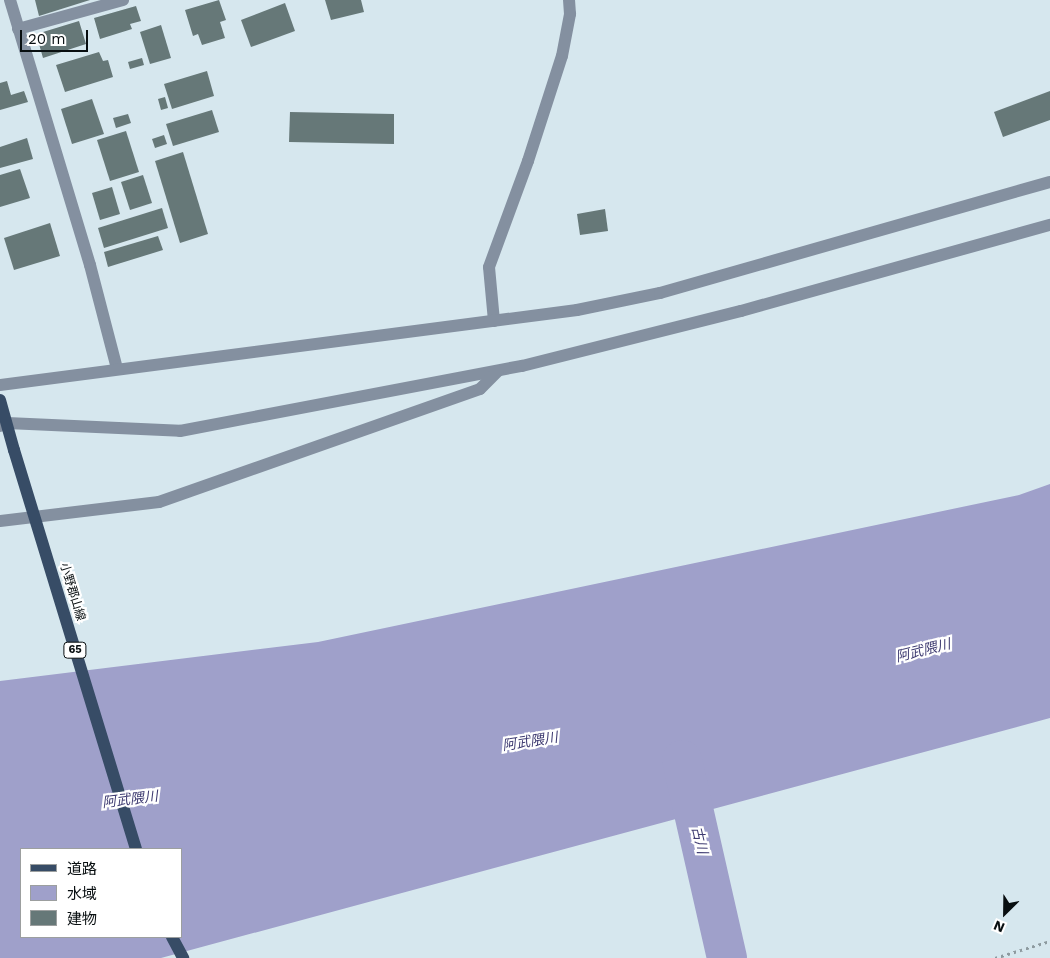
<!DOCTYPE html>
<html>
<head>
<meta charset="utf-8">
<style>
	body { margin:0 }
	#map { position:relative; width:1050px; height:958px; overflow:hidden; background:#d6e7ee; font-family:"Work Sans","Noto Sans JP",sans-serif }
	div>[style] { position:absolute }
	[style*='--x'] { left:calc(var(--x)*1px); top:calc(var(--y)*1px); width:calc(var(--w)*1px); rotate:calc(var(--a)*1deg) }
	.water>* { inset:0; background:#9fa0ca }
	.river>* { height:40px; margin:-20px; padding:0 20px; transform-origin:20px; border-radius:20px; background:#9fa0ca }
	.building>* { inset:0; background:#667878 }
	.path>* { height:3px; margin-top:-1.5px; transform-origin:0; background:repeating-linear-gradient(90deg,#8d9a9f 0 2.5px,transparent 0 6.5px) }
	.minor>* { height:12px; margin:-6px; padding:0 6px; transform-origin:6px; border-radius:6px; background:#8490a0 }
	.tertiary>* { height:12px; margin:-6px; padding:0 6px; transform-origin:6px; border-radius:6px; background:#8490a0 }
	.primary>* { height:12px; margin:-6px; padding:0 6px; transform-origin:6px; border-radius:6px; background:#374c66 }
	.primary-bridge>* { height:12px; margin:-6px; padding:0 6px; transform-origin:6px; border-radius:6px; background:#374c66 }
	span { translate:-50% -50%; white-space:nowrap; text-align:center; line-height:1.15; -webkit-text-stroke:4.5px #fff; paint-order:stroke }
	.shield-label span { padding:1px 4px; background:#fff; border:1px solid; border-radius:4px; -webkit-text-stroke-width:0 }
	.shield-label { font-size:11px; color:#080e10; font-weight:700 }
	.street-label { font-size:12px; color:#080e10 }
	.water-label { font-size:14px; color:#3e3b71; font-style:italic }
	.legend { position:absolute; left:20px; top:848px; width:162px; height:90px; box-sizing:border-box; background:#fff; border:1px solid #9c9f9f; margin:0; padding:6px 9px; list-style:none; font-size:15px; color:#080e10 }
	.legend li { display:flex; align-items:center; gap:10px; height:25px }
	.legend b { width:25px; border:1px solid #9c9f9f }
	.north { position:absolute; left:980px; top:888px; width:50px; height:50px; -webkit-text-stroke:4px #fff; paint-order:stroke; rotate:203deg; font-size:14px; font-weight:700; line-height:20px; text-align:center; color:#080e10 }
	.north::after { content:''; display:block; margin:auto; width:18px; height:22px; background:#080e10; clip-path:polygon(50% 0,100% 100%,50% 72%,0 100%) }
	.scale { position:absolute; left:20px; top:30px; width:68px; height:22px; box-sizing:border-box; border:2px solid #080e10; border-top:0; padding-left:6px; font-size:15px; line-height:18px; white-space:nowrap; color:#080e10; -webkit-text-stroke:4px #fff; paint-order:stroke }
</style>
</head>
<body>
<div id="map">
	<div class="water">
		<i style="clip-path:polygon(evenodd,1050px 484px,1050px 718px,161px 958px,0 958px,0 681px,318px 642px,1019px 495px,1050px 484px,21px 849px,181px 849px,181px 937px,21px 937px,21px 849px)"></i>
	</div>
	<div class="river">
		<i style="--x:682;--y:760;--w:203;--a:77.2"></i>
	</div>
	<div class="building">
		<i style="clip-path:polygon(35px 0,90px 0,39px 16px)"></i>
		<i style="clip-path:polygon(219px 0,226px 20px,220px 22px,225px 38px,202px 45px,198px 34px,193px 36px,185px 10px)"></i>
		<i style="clip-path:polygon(325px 0,361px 0,364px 12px,331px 20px)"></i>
		<i style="clip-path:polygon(285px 3px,295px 31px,251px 47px,241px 20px)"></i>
		<i style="clip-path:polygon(136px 6px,141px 21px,130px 24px,132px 29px,100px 39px,94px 18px)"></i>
		<i style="clip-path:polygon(79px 21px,86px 44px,43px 58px,39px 44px,46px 42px,43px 32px)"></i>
		<i style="clip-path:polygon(161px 25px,171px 58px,150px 64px,140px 32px)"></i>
		<i style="clip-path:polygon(99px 52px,103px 61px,108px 60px,113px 77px,65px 92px,56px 65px)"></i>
		<i style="clip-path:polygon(142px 58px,144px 65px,130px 69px,128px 62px)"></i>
		<i style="clip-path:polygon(207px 71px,214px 96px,172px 109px,164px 84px)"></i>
		<i style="clip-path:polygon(7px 81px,11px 95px,24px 91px,28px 102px,0 110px,0 83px)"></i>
		<i style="clip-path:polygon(1050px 91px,1050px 120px,1003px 137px,994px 112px)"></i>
		<i style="clip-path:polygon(165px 97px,168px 108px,161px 110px,158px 99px)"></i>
		<i style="clip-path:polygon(92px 99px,104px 134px,72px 144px,61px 109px)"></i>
		<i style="clip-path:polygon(212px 110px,219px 132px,173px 146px,166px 124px)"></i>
		<i style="clip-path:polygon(290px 112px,394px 114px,394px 144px,289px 142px)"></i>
		<i style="clip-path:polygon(128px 114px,131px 123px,116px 128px,113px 118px)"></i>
		<i style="clip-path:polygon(126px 131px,139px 172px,110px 181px,97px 140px)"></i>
		<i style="clip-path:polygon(164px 135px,167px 144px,155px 148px,152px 139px)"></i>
		<i style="clip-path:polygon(27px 138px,33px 159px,0 168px,0 147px)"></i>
		<i style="clip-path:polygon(183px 152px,208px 234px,180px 243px,155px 161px)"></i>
		<i style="clip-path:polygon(20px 169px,30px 198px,0 207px,0 175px)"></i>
		<i style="clip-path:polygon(143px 175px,152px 203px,130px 210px,121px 182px)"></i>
		<i style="clip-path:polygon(112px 187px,120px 214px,100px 220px,92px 193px)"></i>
		<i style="clip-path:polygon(162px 208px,168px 228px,104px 248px,98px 228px)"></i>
		<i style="clip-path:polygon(605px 209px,608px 231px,580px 235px,577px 214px)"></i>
		<i style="clip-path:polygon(50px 223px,60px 256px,14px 270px,4px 238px)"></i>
		<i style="clip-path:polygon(158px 236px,163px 250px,108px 267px,104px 252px)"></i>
	</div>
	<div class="path">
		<i style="--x:995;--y:958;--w:58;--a:-17.2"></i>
	</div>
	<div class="minor">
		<i style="--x:10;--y:0;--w:277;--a:73.2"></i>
		<i style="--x:90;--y:265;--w:107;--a:75.4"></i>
		<i style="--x:18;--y:29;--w:109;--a:-15.4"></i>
		<i style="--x:494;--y:321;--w:54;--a:-95.3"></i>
		<i style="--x:489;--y:267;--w:113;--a:-69.8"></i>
		<i style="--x:528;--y:161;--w:110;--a:-72.1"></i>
		<i style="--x:562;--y:56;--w:43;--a:-79.2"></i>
		<i style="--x:570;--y:14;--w:14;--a:-94"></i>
		<i style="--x:0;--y:426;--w:8;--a:-23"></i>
		<i style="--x:7;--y:423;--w:173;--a:2.6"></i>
		<i style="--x:180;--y:431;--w:348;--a:-10.8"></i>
		<i style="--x:522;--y:366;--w:226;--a:-14.1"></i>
		<i style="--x:741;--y:311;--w:321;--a:-15.6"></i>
		<i style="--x:0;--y:521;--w:160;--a:-6.8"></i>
		<i style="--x:159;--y:502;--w:340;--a:-19.4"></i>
		<i style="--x:480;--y:389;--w:25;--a:-45"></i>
	</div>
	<div class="tertiary">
		<i style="--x:0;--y:385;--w:582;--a:-7.41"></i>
		<i style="--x:577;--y:310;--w:85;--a:-11.6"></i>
		<i style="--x:660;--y:293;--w:405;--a:-15.9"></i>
	</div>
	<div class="primary">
		<i style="--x:0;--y:400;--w:52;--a:74.4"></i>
		<i style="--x:172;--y:937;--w:24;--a:62"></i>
	</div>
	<div class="primary-bridge">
		<i style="--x:14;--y:450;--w:417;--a:73"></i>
	</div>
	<div class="shield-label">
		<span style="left:75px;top:650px">65</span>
	</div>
	<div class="street-label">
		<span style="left:72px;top:592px;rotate:73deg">小野郡山線</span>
	</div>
	<div class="water-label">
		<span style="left:923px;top:650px;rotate:-14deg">阿武隈川</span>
		<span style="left:530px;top:741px;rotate:-9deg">阿武隈川</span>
		<span style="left:130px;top:799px;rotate:-7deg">阿武隈川</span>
		<span style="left:700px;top:840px;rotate:77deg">古川</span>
	</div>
	<ul class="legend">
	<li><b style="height:6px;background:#374c66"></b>道路</li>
	<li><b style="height:14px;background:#9fa0ca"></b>水域</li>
	<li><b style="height:14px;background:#667878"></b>建物</li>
	</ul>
	<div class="north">N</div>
	<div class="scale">20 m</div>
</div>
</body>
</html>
